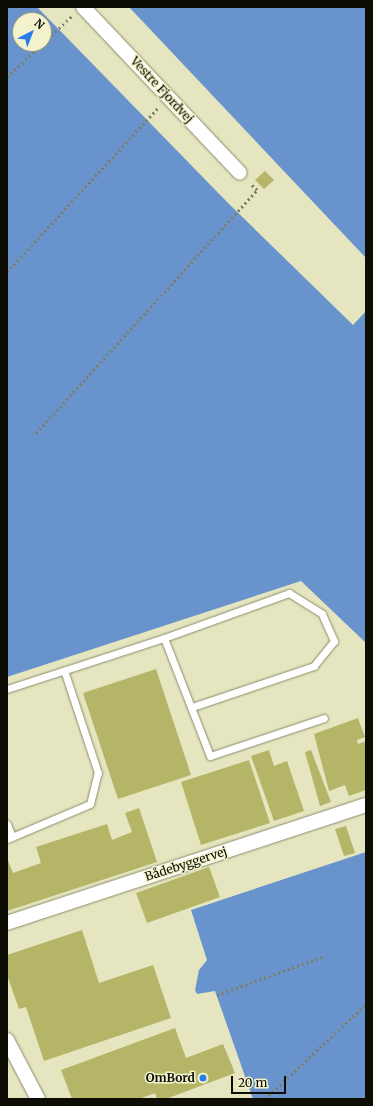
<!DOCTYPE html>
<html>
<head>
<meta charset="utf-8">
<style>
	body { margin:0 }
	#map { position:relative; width:373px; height:1106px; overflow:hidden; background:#e5e6c0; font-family:Merriweather,serif }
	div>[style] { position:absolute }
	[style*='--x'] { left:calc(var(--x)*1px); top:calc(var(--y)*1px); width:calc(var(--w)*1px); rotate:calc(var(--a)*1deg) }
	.water>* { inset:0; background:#6893cc }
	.building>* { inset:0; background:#b5b568 }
	.path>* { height:2.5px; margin-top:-1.25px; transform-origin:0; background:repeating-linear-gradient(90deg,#7d7e65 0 2px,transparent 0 5px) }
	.roads { filter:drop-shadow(0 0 1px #8c8c6a) drop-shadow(0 0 1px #8c8c6a) }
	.lane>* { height:7px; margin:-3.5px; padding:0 3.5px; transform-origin:3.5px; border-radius:3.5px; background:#fff }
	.street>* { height:14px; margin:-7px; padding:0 7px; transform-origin:7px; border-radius:7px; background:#fff }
	.dots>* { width:11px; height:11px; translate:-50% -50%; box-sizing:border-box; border:2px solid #f2f3cd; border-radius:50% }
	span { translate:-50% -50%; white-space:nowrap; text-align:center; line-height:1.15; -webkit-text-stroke:3px #f2f3cd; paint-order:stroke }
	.street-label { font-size:12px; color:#0d0d03 }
	.poi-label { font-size:12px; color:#0d0d03; font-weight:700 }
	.right { translate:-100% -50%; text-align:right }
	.frame { position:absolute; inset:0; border:8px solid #0d0d03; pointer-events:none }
	.north { position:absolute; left:12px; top:12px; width:40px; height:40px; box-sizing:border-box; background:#f2f3cd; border:1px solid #96977c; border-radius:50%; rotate:42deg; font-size:11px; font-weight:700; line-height:16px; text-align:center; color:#0d0d03 }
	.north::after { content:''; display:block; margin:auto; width:14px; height:18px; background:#287de8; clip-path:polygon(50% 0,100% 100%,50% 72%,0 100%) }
	.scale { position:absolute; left:231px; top:1076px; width:55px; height:18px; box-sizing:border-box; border:2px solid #0d0d03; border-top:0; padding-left:5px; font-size:12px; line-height:14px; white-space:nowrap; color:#0d0d03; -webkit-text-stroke:3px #f2f3cd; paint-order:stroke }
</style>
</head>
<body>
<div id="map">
	<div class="water">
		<i style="clip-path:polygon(evenodd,7px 7px,37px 7px,228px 203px,353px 325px,366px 311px,366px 643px,301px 581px,7px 677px,7px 7px,20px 20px,44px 20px,44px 44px,20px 44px,20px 20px)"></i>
		<i style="clip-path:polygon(129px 7px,366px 7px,366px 258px)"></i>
		<i style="clip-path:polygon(366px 852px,366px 1099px,253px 1099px,215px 991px,197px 994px,195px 990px,199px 970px,207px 960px,191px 910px)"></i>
	</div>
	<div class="building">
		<i style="clip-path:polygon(265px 171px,274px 180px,264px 189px,255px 180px)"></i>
		<i style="clip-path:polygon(156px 669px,191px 775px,118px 799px,83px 693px)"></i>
		<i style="clip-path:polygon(358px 718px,365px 737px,357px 740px,358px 744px,366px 741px,366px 790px,349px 796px,345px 785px,329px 791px,314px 734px)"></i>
		<i style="clip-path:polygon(269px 750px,274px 766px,287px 761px,304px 811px,274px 821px,251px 756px)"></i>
		<i style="clip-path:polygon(311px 750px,331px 802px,320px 806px,305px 752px)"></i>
		<i style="clip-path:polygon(249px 760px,270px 823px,201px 845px,181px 782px)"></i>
		<i style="clip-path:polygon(139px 808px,157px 862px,7px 911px,7px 858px,13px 873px,41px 863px,36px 847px,107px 824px,112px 840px,132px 832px,125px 813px)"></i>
		<i style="clip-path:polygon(346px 826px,355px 853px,344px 856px,335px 829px)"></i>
		<i style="clip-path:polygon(209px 867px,220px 897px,147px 923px,136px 893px)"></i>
		<i style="clip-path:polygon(82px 930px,99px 983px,153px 965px,171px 1018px,44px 1061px,26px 1007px,19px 1009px,7px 975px,7px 955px)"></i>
		<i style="clip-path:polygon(175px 1028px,186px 1058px,223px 1044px,235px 1073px,166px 1099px,157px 1099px,155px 1093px,139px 1099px,72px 1099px,61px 1070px)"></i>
	</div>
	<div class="path">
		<i style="--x:44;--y:42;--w:38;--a:-43"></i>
		<i style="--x:7;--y:77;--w:48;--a:-43.3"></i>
		<i style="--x:7;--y:272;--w:222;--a:-47.4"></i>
		<i style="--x:36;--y:433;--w:328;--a:-47.7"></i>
		<i style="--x:257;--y:190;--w:9;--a:-139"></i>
		<i style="--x:217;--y:995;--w:112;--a:-19.9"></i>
		<i style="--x:265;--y:1099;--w:139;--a:-43.2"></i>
	</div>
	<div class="roads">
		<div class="lane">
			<i style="--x:164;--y:638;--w:133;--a:-19.8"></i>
			<i style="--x:289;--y:593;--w:39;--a:32"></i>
			<i style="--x:322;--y:614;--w:30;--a:66"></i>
			<i style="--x:334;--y:641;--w:32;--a:129"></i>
			<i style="--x:314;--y:666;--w:129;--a:161.4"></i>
			<i style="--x:7;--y:689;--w:165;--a:-18"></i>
			<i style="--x:164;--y:638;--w:127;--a:68.7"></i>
			<i style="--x:210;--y:756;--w:120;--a:-18.4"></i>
			<i style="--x:7;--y:824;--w:14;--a:69"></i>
			<i style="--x:7;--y:839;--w:90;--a:-22.9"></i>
			<i style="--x:90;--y:804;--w:32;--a:-76"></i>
			<i style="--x:98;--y:773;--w:108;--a:-108.3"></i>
		</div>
		<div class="street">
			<i style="--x:83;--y:7;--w:228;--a:46.6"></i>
			<i style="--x:7;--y:923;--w:378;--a:-18.2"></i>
			<i style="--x:7;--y:1040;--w:67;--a:62.3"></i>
		</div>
	</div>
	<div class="dots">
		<i style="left:203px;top:1078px;background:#287de8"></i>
	</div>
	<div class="street-label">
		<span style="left:162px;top:90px;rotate:47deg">Vestre Fjordvej</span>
		<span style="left:186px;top:864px;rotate:-18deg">Bådebyggervej</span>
	</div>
	<div class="poi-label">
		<span class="right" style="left:195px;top:1078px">OmBord</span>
	</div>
	<div class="frame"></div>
	<div class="north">N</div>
	<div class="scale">20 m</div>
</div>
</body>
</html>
